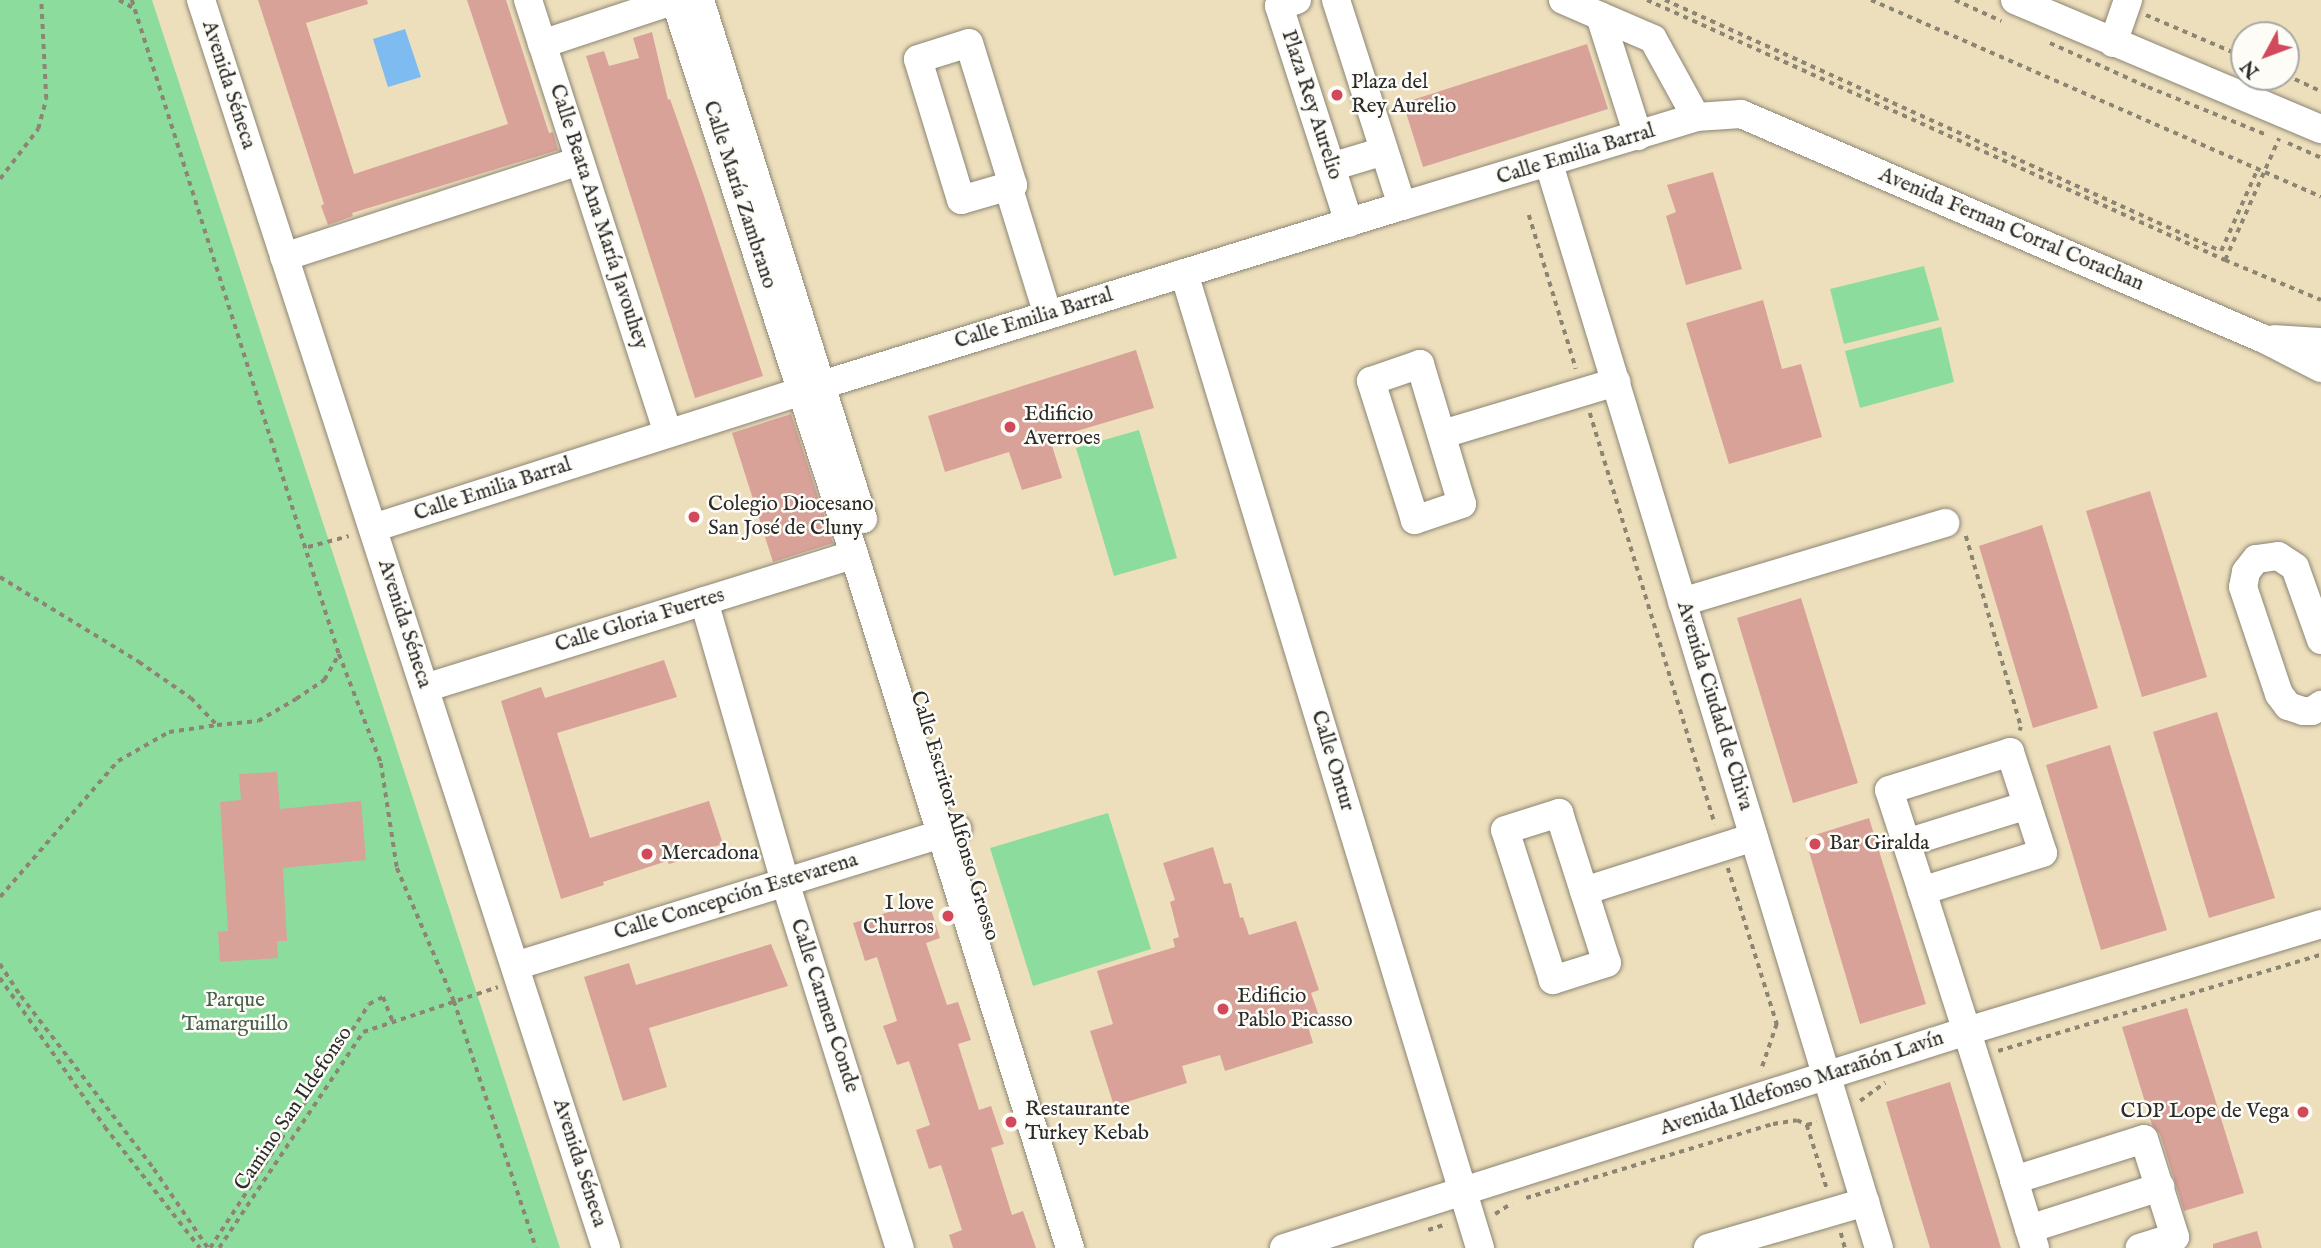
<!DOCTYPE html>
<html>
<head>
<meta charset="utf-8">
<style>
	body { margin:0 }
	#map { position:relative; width:2321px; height:1248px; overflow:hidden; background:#eddfbc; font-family:"IM FELL English",serif }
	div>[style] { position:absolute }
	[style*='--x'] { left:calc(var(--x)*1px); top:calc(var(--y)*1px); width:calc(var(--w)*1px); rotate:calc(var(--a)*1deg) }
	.green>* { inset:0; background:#8cdd9d }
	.water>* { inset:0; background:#7ebbf1 }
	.building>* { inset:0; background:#d9a299 }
	.path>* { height:3.5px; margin-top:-1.75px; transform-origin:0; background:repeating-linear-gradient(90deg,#8c8574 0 5px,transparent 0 10px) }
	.roads { filter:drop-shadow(0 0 2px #8c8574) drop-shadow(0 0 2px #8c8574) }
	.minor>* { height:28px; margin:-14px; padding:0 14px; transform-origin:14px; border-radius:14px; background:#fff }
	.dots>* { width:19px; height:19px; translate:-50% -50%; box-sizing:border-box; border:4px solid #fdfcf7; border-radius:50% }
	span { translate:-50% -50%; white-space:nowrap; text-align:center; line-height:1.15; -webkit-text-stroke:5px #fdfcf7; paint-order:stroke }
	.poi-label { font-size:21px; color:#2b2b2b }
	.left { translate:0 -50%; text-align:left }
	.right { translate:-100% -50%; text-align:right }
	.street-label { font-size:21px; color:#2b2b2b }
	.park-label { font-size:21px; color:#48604d }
	.north { position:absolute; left:2230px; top:21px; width:70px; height:70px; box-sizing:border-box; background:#fdfcf7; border:2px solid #a9a8a5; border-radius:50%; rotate:229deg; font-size:19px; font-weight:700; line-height:28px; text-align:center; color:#2b2b2b }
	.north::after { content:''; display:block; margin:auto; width:24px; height:32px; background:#d1495b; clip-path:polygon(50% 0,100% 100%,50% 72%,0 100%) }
</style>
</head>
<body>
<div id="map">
	<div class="green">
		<i style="clip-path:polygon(0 0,152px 0,560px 1248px,0 1248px)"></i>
		<i style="clip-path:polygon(1924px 266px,1939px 320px,1844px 344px,1830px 289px)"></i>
		<i style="clip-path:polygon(1941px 327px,1954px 382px,1860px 408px,1845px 351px)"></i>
		<i style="clip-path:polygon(1139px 430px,1177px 558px,1114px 576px,1076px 448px)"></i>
		<i style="clip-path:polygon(1108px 813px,1151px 949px,1033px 986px,990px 848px)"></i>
	</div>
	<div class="water">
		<i style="clip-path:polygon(405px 29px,421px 77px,388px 87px,373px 39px)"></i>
	</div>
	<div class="building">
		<i style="clip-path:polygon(258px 0,367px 0,368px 4px,306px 23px,354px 174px,508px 124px,467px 0,506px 0,549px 133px,553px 132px,558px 150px,352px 213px,353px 216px,328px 225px,321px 206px,324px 204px)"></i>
		<i style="clip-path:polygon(652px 32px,668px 100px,670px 99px,703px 193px,763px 376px,695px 398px,586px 56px,604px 51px,609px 66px,639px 58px,633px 38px)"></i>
		<i style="clip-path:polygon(1587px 44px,1608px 109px,1423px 167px,1403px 103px)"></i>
		<i style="clip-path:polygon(1713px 172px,1742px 269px,1686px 285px,1666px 216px,1676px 212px,1667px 185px)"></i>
		<i style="clip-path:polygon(1763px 300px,1782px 369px,1801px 364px,1822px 437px,1729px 464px,1686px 323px)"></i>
		<i style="clip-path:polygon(1136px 350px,1154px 408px,1050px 439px,1062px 478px,1022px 490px,1009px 452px,945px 472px,928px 416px)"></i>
		<i style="clip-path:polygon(791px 414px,833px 543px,773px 562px,732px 433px)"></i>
		<i style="clip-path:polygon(2150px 491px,2207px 677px,2142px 697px,2086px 511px)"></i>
		<i style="clip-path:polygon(2042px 525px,2098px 708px,2033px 728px,1979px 546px)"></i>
		<i style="clip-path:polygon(1801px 598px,1858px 783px,1793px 803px,1737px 618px)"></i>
		<i style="clip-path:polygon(664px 660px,677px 697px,557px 733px,590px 838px,709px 801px,723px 844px,689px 854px,690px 858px,669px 864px,667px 861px,603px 882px,604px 885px,561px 899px,501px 701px,541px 687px,545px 698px)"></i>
		<i style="clip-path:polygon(2217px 712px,2275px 898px,2209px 918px,2153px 732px)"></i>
		<i style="clip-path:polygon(2110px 745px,2167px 930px,2101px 950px,2046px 765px)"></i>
		<i style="clip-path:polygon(277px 772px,280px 809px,361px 801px,366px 860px,283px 868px,287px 941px,277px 941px,278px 958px,220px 962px,218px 932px,228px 931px,220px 802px,241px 800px,239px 774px)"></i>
		<i style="clip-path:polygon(1869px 818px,1926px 1004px,1860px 1024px,1805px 838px)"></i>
		<i style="clip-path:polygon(1213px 847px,1224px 884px,1231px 883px,1240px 918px,1243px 917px,1249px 935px,1296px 921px,1319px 990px,1311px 993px,1319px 1016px,1306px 1020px,1313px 1043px,1225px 1071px,1220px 1055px,1182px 1066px,1187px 1083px,1114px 1106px,1090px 1031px,1113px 1024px,1097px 971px,1175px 947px,1173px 939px,1179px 937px,1170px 902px,1175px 900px,1163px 863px)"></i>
		<i style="clip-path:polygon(928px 900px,940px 938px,926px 943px,947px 1005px,958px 1002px,971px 1040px,958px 1044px,979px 1110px,991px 1106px,1004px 1144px,991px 1148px,1012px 1215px,1023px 1211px,1036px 1248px,953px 1248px,949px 1235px,962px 1230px,941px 1165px,929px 1169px,916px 1130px,930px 1125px,909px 1061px,897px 1065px,883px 1026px,897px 1021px,877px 957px,865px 961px,853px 923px)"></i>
		<i style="clip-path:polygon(771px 944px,788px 986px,649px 1028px,667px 1087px,623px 1101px,584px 977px,629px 963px,636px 985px)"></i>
		<i style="clip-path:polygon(2187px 1008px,2244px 1193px,2184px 1211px,2160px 1134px,2152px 1125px,2122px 1027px)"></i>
		<i style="clip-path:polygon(1950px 1082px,2001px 1248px,1930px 1248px,1886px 1102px)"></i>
		<i style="clip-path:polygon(2257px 1231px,2262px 1248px,2213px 1248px,2213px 1244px)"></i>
	</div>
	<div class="path">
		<i style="--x:119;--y:0;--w:18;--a:29"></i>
		<i style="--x:132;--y:0;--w:686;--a:72.44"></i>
		<i style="--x:339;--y:654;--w:117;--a:68.9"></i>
		<i style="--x:381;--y:763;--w:106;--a:81.3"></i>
		<i style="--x:397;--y:868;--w:145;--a:66.8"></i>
		<i style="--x:454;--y:1001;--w:260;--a:71.6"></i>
		<i style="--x:1647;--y:0;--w:634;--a:24.22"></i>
		<i style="--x:2225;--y:260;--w:104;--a:22.6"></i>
		<i style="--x:1665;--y:0;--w:610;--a:24.3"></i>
		<i style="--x:2221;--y:251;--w:89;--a:-66"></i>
		<i style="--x:1871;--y:0;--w:491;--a:23.6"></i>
		<i style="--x:1955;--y:0;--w:51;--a:24.5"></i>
		<i style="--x:2146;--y:15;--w:107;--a:23.2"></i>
		<i style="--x:2050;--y:43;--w:107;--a:24.2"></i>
		<i style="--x:2148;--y:87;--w:128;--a:22"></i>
		<i style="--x:2286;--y:75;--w:38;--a:25"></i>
		<i style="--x:2288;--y:143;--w:36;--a:24"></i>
		<i style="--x:0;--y:179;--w:63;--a:-52.8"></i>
		<i style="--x:38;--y:129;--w:31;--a:-75"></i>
		<i style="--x:46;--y:99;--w:99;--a:-92.9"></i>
		<i style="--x:1529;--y:215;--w:161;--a:73"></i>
		<i style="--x:2225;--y:260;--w:133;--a:-66.1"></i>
		<i style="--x:1590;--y:413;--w:430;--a:73.1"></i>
		<i style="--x:1966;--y:536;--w:199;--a:73.9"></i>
		<i style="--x:2021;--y:727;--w:4;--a:104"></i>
		<i style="--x:308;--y:547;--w:42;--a:-15"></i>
		<i style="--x:0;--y:577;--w:163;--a:31.4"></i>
		<i style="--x:139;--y:662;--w:63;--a:34.7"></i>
		<i style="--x:191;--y:698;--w:37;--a:46"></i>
		<i style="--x:217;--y:725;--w:41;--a:-5.6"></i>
		<i style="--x:258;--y:721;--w:44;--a:-30.1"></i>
		<i style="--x:296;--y:699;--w:34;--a:-34"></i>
		<i style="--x:324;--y:680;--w:30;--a:-60"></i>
		<i style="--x:1728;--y:868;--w:164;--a:72.6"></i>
		<i style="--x:1777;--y:1024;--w:50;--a:108.8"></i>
		<i style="--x:0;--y:897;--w:180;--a:-49.1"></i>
		<i style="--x:118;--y:761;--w:59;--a:-29.6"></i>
		<i style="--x:169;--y:732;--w:49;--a:-8.3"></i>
		<i style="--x:0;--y:964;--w:38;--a:57"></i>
		<i style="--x:21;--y:996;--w:218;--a:52.4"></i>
		<i style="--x:154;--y:1169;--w:96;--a:55.6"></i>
		<i style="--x:0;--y:978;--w:182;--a:54.8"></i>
		<i style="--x:105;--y:1127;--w:154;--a:51.9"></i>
		<i style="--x:1998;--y:1051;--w:337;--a:-16.6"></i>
		<i style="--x:1860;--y:1101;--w:31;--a:-36"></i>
		<i style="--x:1807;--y:1125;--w:67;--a:72.6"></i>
		<i style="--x:1526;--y:1198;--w:258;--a:-16.7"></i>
		<i style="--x:1773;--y:1124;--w:24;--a:-9"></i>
		<i style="--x:1797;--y:1120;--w:11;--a:27"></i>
		<i style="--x:1807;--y:1125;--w:10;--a:-17"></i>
		<i style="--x:1495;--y:1214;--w:20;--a:-33"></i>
		<i style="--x:1428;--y:1230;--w:20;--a:-18"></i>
		<i style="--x:1841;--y:1233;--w:16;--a:75"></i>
		<i style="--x:210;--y:1248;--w:291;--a:-56.9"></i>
		<i style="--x:369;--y:1004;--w:16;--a:-27"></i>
		<i style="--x:383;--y:997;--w:27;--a:68"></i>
		<i style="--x:219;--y:1248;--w:260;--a:-56.3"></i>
		<i style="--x:363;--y:1032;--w:142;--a:-18.4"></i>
	</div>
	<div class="roads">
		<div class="minor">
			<i style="--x:201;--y:0;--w:1312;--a:72.02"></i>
			<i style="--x:528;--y:0;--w:455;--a:72.1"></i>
			<i style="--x:675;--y:0;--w:582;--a:72.09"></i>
			<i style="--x:854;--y:554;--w:727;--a:72.71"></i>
			<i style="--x:700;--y:0;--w:544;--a:72.56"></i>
			<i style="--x:1297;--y:0;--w:19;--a:162"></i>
			<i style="--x:1279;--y:6;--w:228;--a:72.1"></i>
			<i style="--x:1336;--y:0;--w:216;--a:72.2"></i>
			<i style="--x:1563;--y:0;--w:98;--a:23.4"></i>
			<i style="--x:1653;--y:39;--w:89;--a:61.1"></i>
			<i style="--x:2015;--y:0;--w:332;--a:22.9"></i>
			<i style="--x:1600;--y:16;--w:126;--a:72.4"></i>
			<i style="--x:969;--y:43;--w:149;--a:72.8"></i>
			<i style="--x:1013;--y:185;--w:54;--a:163.9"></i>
			<i style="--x:961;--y:200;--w:147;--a:-107"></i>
			<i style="--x:918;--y:59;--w:53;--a:-17.4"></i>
			<i style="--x:2113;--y:43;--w:46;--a:-70.8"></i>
			<i style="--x:542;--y:44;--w:140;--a:-18.3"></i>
			<i style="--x:1549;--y:164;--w:1133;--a:73.07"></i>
			<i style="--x:1331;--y:167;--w:55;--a:-16.8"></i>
			<i style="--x:1008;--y:186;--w:135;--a:72.8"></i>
			<i style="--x:284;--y:257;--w:311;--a:-18"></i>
			<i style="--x:1184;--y:273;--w:1019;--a:73.11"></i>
			<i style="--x:2275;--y:339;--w:46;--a:3.7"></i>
			<i style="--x:1420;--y:364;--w:146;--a:73.3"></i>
			<i style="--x:1462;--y:504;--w:50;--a:161.2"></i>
			<i style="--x:1415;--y:520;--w:146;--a:-107.6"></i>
			<i style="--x:1371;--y:381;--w:52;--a:-19.1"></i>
			<i style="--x:1443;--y:434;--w:181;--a:-16.7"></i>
			<i style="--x:373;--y:528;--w:450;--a:-17.7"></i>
			<i style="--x:802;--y:391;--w:628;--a:-17.14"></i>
			<i style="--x:1402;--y:206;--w:307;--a:-16.8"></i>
			<i style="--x:1696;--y:117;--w:45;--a:-3.8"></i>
			<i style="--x:1741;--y:114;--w:569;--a:23.28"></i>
			<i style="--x:2264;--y:339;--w:64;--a:27"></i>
			<i style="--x:704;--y:601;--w:292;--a:73.9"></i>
			<i style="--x:785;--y:882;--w:384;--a:72.6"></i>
			<i style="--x:1682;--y:602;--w:275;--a:-16.7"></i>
			<i style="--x:2321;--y:640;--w:77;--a:-109.6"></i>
			<i style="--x:2295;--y:567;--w:20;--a:-147"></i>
			<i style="--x:2278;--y:556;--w:22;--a:172"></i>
			<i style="--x:2256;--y:559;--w:16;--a:128"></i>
			<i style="--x:2246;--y:572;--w:15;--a:101"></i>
			<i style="--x:2243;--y:587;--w:113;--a:71.4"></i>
			<i style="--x:2279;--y:694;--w:15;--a:53"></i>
			<i style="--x:2288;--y:706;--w:16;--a:18"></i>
			<i style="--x:2303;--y:711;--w:9;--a:0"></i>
			<i style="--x:2312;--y:711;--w:11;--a:-34"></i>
			<i style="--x:425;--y:688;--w:449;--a:-17.3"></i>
			<i style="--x:2010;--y:752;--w:106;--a:71.9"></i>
			<i style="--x:2043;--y:853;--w:127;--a:162.6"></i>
			<i style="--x:1922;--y:891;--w:106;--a:-108.1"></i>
			<i style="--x:1889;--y:790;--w:127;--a:-17.4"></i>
			<i style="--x:1559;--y:813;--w:157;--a:72.3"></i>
			<i style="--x:1607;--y:963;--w:57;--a:162.5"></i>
			<i style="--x:1553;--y:980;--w:157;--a:-107.7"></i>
			<i style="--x:1505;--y:830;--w:57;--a:-17.5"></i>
			<i style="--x:1906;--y:843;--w:127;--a:-17.4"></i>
			<i style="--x:1584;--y:891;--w:178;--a:-17.6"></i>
			<i style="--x:1922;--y:891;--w:303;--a:72.3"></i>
			<i style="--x:515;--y:966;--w:463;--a:-17.2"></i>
			<i style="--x:2029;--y:1229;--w:138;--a:-17.8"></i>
			<i style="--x:1284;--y:1248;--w:717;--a:-17.63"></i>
			<i style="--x:1967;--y:1031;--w:370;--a:-16.8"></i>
			<i style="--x:1708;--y:1248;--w:164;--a:-16.3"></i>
			<i style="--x:2035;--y:1248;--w:71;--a:-107.2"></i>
			<i style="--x:2014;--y:1180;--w:136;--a:-17.5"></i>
			<i style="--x:2144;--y:1139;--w:103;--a:72.4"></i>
			<i style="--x:2175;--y:1237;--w:37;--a:163"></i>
		</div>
	</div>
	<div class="dots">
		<i style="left:1337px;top:95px;background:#d1495b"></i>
		<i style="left:1010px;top:427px;background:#d1495b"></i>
		<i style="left:694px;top:517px;background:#d1495b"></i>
		<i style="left:1815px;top:844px;background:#d1495b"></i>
		<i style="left:647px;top:854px;background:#d1495b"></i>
		<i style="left:948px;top:916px;background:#d1495b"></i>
		<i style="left:1223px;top:1009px;background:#d1495b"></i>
		<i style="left:2303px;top:1112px;background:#d1495b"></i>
		<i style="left:1011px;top:1122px;background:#d1495b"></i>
	</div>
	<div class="poi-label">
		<span class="left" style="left:1351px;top:95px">Plaza del<br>Rey Aurelio</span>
		<span class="left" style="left:1024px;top:427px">Edificio<br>Averroes</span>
		<span class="left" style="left:708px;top:517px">Colegio Diocesano<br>San José de Cluny</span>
		<span class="left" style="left:1829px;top:844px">Bar Giralda</span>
		<span class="left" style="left:661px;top:854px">Mercadona</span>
		<span class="right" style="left:934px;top:916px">I love<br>Churros</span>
		<span class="left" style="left:1237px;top:1009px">Edificio<br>Pablo Picasso</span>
		<span class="left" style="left:1025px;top:1122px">Restaurante<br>Turkey Kebab</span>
		<span class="right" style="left:2289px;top:1112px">CDP Lope de Vega</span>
	</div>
	<div class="street-label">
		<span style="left:228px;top:85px;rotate:72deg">Avenida Séneca</span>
		<span style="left:1311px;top:105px;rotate:72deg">Plaza Rey Aurelio</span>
		<span style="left:1576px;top:155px;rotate:-17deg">Calle Emilia Barral</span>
		<span style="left:739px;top:195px;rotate:72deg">Calle María Zambrano</span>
		<span style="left:598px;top:217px;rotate:72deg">Calle Beata Ana María Javouhey</span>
		<span style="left:2011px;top:230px;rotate:23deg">Avenida Fernan Corral Corachan</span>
		<span style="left:1034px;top:319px;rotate:-17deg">Calle Emilia Barral</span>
		<span style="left:493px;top:490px;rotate:-18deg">Calle Emilia Barral</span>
		<span style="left:640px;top:621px;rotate:-17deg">Calle Gloria Fuertes</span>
		<span style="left:404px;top:624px;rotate:72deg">Avenida Séneca</span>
		<span style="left:1714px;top:706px;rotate:73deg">Avenida Ciudad de Chiva</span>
		<span style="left:1332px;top:761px;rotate:73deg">Calle Ontur</span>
		<span style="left:954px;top:816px;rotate:73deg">Calle Escritor Alfonso Grosso</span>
		<span style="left:736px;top:897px;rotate:-17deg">Calle Concepción Estevarena</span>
		<span style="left:824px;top:1006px;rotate:72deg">Calle Carmen Conde</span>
		<span style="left:1802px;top:1084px;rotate:-18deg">Avenida Ildefonso Marañón Lavín</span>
		<span style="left:294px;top:1109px;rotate:-56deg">Camino San Ildefonso</span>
		<span style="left:579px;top:1163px;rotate:72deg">Avenida Séneca</span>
	</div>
	<div class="park-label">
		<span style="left:235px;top:1013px">Parque<br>Tamarguillo</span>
	</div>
	<div class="north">N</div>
</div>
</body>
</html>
